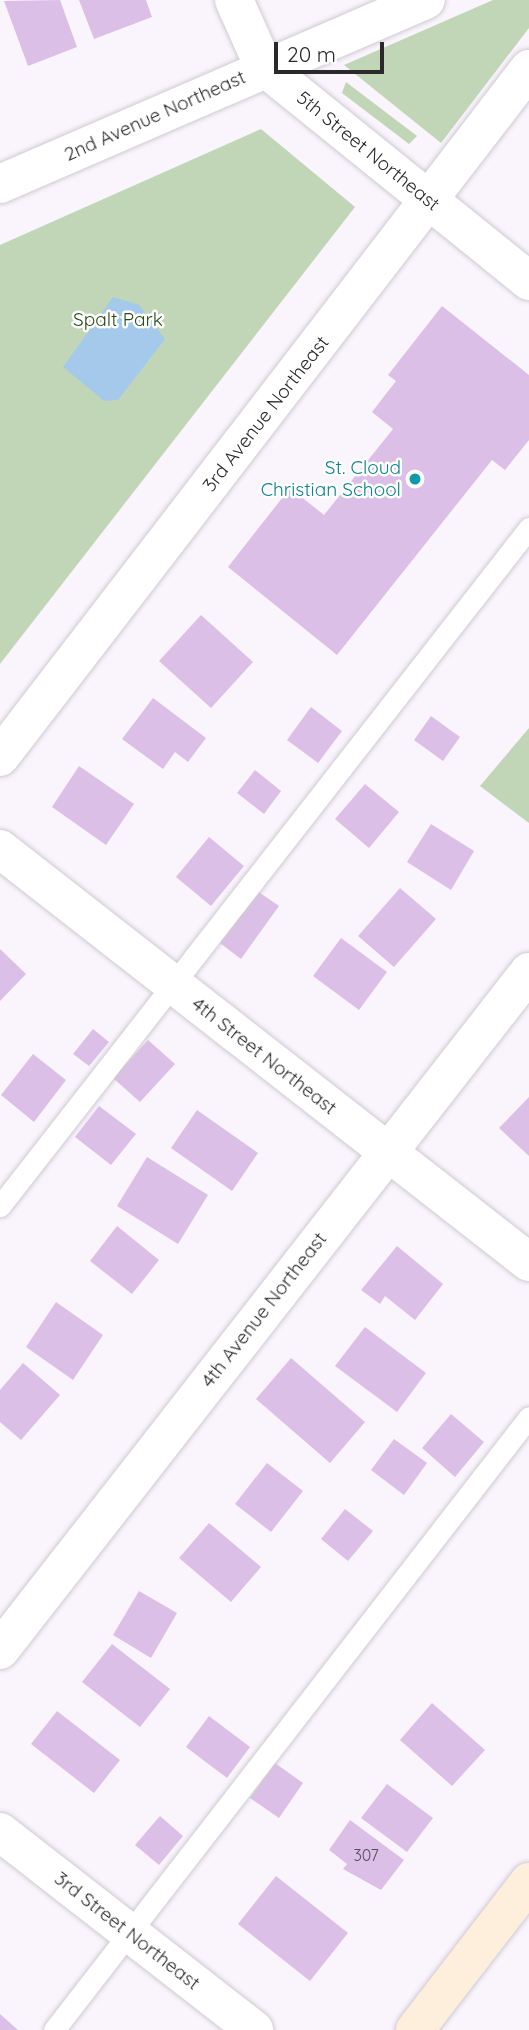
<!DOCTYPE html>
<html>
<head>
<meta charset="utf-8">
<style>
	body { margin:0 }
	#map { position:relative; width:529px; height:2030px; overflow:hidden; background:#faf4fd; font-family:Quicksand,sans-serif }
	div>[style] { position:absolute }
	[style*='--x'] { left:calc(var(--x)*1px); top:calc(var(--y)*1px); width:calc(var(--w)*1px); rotate:calc(var(--a)*1deg) }
	.green>* { inset:0; background:#c0d6b7 }
	.water>* { inset:0; background:#a5c9eb }
	.building>* { inset:0; background:#dbbfe7 }
	.roads { filter:drop-shadow(0 0 2px #cfcad2) drop-shadow(0 0 2px #cfcad2) }
	.lane>* { height:21px; margin:-10.5px; padding:0 10.5px; transform-origin:10.5px; border-radius:10.5px; background:#fff }
	.street>* { height:38px; margin:-19px; padding:0 19px; transform-origin:19px; border-radius:19px; background:#fff }
	.secondary>* { height:38px; margin:-19px; padding:0 19px; transform-origin:19px; border-radius:19px; background:#fdefdc }
	.dots>* { width:19px; height:19px; translate:-50% -50%; box-sizing:border-box; border:4px solid #fff; border-radius:50% }
	span { translate:-50% -50%; white-space:nowrap; text-align:center; line-height:1.15; -webkit-text-stroke:5px #fff; paint-order:stroke }
	.number-label { font-size:16px; color:#574e5b }
	.number-label span { -webkit-text-stroke-width:0 }
	.street-label { font-size:19px; color:#2b292c }
	.park-label { font-size:19px; color:#284a13 }
	.culture-label { font-size:19px; color:#0d838f }
	.right { translate:-100% -50%; text-align:right }
	.scale { position:absolute; left:274px; top:42px; width:110px; height:32px; box-sizing:border-box; border:4px solid #2b292c; border-top:0; padding-left:9px; font-size:21px; line-height:24px; white-space:nowrap; color:#2b292c; -webkit-text-stroke:5px #fff; paint-order:stroke }
</style>
</head>
<body>
<div id="map">
	<div class="green">
		<i style="clip-path:polygon(493px 0,529px 0,529px 28px,441px 143px,344px 65px)"></i>
		<i style="clip-path:polygon(346px 82px,417px 136px,409px 144px,342px 93px)"></i>
		<i style="clip-path:polygon(261px 129px,355px 207px,0 664px,0 245px)"></i>
		<i style="clip-path:polygon(529px 728px,529px 823px,480px 786px)"></i>
	</div>
	<div class="water">
		<i style="clip-path:polygon(113px 297px,139px 305px,165px 339px,118px 400px,104px 401px,63px 367px)"></i>
	</div>
	<div class="building">
		<i style="clip-path:polygon(60px 0,77px 47px,28px 66px,4px 1px)"></i>
		<i style="clip-path:polygon(79px 0,146px 0,152px 17px,94px 39px)"></i>
		<i style="clip-path:polygon(442px 306px,529px 375px,529px 440px,505px 470px,492px 460px,337px 655px,228px 567px,290px 488px,324px 515px,393px 429px,372px 412px,396px 381px,388px 375px)"></i>
		<i style="clip-path:polygon(201px 615px,253px 662px,211px 708px,159px 661px)"></i>
		<i style="clip-path:polygon(153px 698px,206px 738px,188px 762px,175px 752px,163px 769px,122px 739px)"></i>
		<i style="clip-path:polygon(311px 707px,342px 731px,318px 763px,287px 740px)"></i>
		<i style="clip-path:polygon(431px 716px,460px 737px,443px 761px,414px 740px)"></i>
		<i style="clip-path:polygon(79px 766px,134px 804px,106px 845px,52px 807px)"></i>
		<i style="clip-path:polygon(255px 770px,281px 791px,264px 814px,237px 793px)"></i>
		<i style="clip-path:polygon(365px 784px,399px 812px,369px 848px,335px 819px)"></i>
		<i style="clip-path:polygon(431px 824px,474px 851px,451px 890px,407px 862px)"></i>
		<i style="clip-path:polygon(209px 837px,244px 866px,211px 906px,176px 877px)"></i>
		<i style="clip-path:polygon(253px 888px,279px 906px,241px 959px,216px 940px)"></i>
		<i style="clip-path:polygon(400px 888px,436px 919px,394px 967px,358px 936px)"></i>
		<i style="clip-path:polygon(341px 938px,387px 972px,359px 1010px,313px 976px)"></i>
		<i style="clip-path:polygon(0 949px,26px 974px,0 1001px)"></i>
		<i style="clip-path:polygon(93px 1029px,109px 1042px,89px 1066px,73px 1054px)"></i>
		<i style="clip-path:polygon(148px 1040px,175px 1064px,140px 1102px,113px 1078px)"></i>
		<i style="clip-path:polygon(33px 1054px,66px 1080px,34px 1122px,1px 1095px)"></i>
		<i style="clip-path:polygon(529px 1097px,529px 1156px,499px 1128px)"></i>
		<i style="clip-path:polygon(99px 1106px,136px 1134px,111px 1165px,75px 1137px)"></i>
		<i style="clip-path:polygon(197px 1110px,258px 1153px,232px 1191px,171px 1148px)"></i>
		<i style="clip-path:polygon(147px 1157px,208px 1195px,178px 1244px,117px 1206px)"></i>
		<i style="clip-path:polygon(117px 1226px,159px 1260px,132px 1294px,90px 1261px)"></i>
		<i style="clip-path:polygon(397px 1246px,443px 1284px,415px 1320px,385px 1296px,380px 1304px,361px 1290px)"></i>
		<i style="clip-path:polygon(56px 1302px,103px 1335px,73px 1380px,26px 1347px)"></i>
		<i style="clip-path:polygon(365px 1327px,426px 1373px,397px 1412px,335px 1366px)"></i>
		<i style="clip-path:polygon(291px 1358px,365px 1422px,330px 1463px,256px 1399px)"></i>
		<i style="clip-path:polygon(23px 1363px,60px 1395px,21px 1440px,0 1422px,0 1390px)"></i>
		<i style="clip-path:polygon(451px 1414px,484px 1442px,455px 1477px,422px 1448px)"></i>
		<i style="clip-path:polygon(394px 1439px,427px 1463px,404px 1495px,371px 1470px)"></i>
		<i style="clip-path:polygon(267px 1463px,303px 1491px,271px 1532px,235px 1504px)"></i>
		<i style="clip-path:polygon(345px 1509px,373px 1531px,348px 1561px,321px 1539px)"></i>
		<i style="clip-path:polygon(209px 1523px,261px 1567px,231px 1602px,179px 1558px)"></i>
		<i style="clip-path:polygon(139px 1591px,177px 1613px,151px 1658px,113px 1635px)"></i>
		<i style="clip-path:polygon(112px 1644px,170px 1689px,140px 1727px,82px 1682px)"></i>
		<i style="clip-path:polygon(432px 1703px,485px 1750px,452px 1786px,400px 1740px)"></i>
		<i style="clip-path:polygon(57px 1711px,120px 1760px,94px 1793px,31px 1744px)"></i>
		<i style="clip-path:polygon(209px 1716px,250px 1747px,227px 1778px,186px 1747px)"></i>
		<i style="clip-path:polygon(275px 1763px,303px 1783px,279px 1818px,250px 1798px)"></i>
		<i style="clip-path:polygon(387px 1784px,433px 1818px,407px 1852px,361px 1818px)"></i>
		<i style="clip-path:polygon(160px 1816px,183px 1836px,159px 1865px,135px 1845px)"></i>
		<i style="clip-path:polygon(350px 1820px,404px 1860px,381px 1890px,343px 1869px,347px 1864px,329px 1850px)"></i>
		<i style="clip-path:polygon(276px 1876px,348px 1933px,310px 1981px,238px 1924px)"></i>
		<i style="clip-path:polygon(0 2014px,18px 2030px,0 2030px)"></i>
	</div>
	<div class="roads">
		<div class="lane">
			<i style="--x:0;--y:1206;--w:860;--a:-52.04"></i>
			<i style="--x:54;--y:2030;--w:775;--a:-52.23"></i>
		</div>
		<div class="street">
			<i style="--x:234;--y:0;--w:73;--a:65.9"></i>
			<i style="--x:264;--y:67;--w:341;--a:38.9"></i>
			<i style="--x:0;--y:184;--w:464;--a:-23.4"></i>
			<i style="--x:0;--y:757;--w:868;--a:-52.44"></i>
			<i style="--x:0;--y:849;--w:671;--a:37.98"></i>
			<i style="--x:0;--y:1650;--w:860;--a:-52.04"></i>
			<i style="--x:0;--y:1832;--w:322;--a:37.9"></i>
		</div>
		<div class="secondary">
			<i style="--x:415;--y:2030;--w:187;--a:-52.4"></i>
		</div>
	</div>
	<div class="dots">
		<i style="left:415px;top:479px;background:#0f9aa8"></i>
	</div>
	<div class="number-label">
		<span style="left:366px;top:1855px">307</span>
	</div>
	<div class="street-label">
		<span style="left:155px;top:116px;rotate:-24deg">2nd Avenue Northeast</span>
		<span style="left:368px;top:151px;rotate:39deg">5th Street Northeast</span>
		<span style="left:266px;top:414px;rotate:-52deg">3rd Avenue Northeast</span>
		<span style="left:264px;top:1056px;rotate:38deg">4th Street Northeast</span>
		<span style="left:264px;top:1310px;rotate:-52deg">4th Avenue Northeast</span>
		<span style="left:127px;top:1931px;rotate:38deg">3rd Street Northeast</span>
	</div>
	<div class="park-label">
		<span style="left:118px;top:320px">Spalt Park</span>
	</div>
	<div class="culture-label">
		<span class="right" style="left:401px;top:479px">St. Cloud<br>Christian School</span>
	</div>
	<div class="scale">20 m</div>
</div>
</body>
</html>
